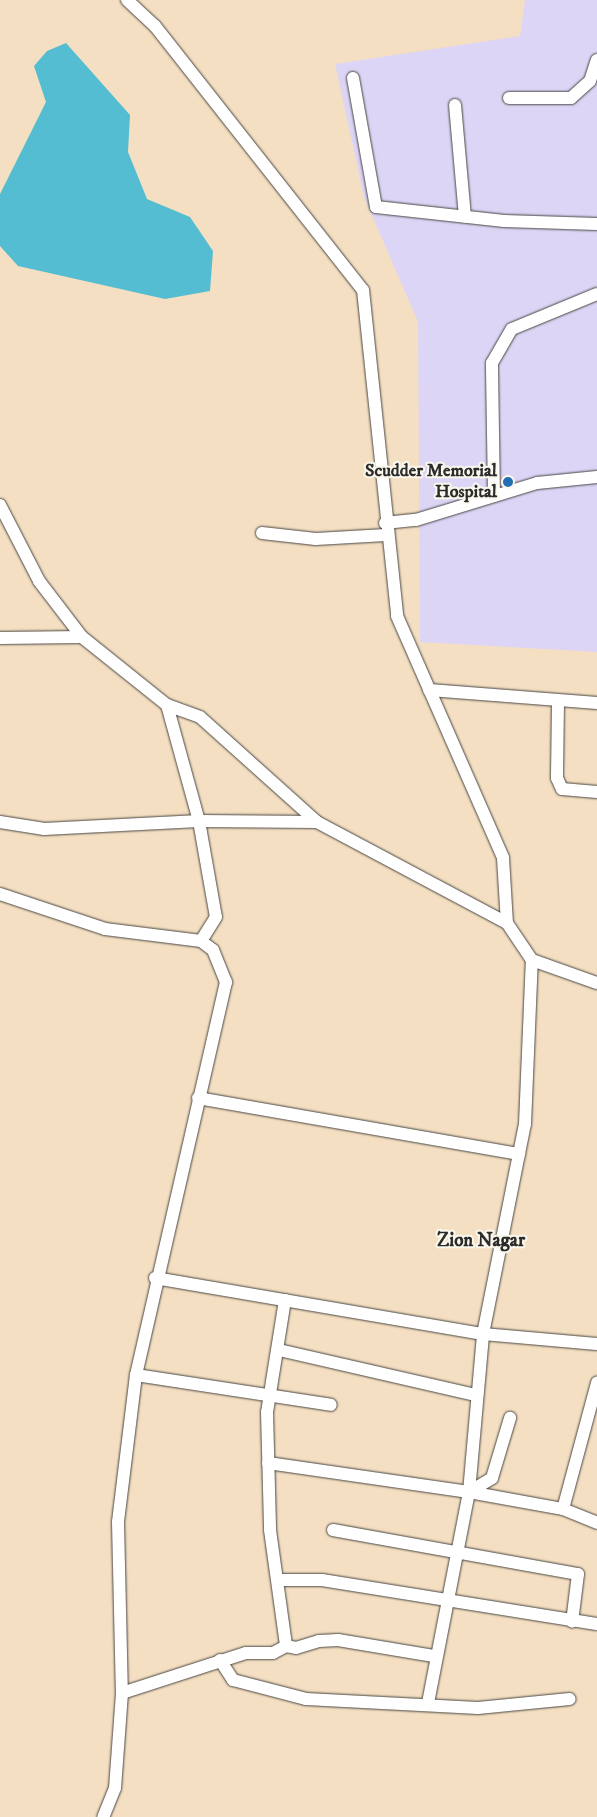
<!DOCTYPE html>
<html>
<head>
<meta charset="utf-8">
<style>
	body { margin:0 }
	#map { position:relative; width:597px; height:1817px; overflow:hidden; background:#f4dfc2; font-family:"IM FELL DW Pica",serif }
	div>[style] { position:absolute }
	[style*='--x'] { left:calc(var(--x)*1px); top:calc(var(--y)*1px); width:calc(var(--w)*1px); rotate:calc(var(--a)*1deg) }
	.built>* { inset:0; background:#ddd5f6 }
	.water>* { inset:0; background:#54bdd1 }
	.roads { filter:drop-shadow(0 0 1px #494642) drop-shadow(0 0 1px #494642) }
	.minor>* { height:12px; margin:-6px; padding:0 6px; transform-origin:6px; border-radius:6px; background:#fff }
	.dots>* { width:14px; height:14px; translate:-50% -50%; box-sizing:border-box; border:2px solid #fbf7ec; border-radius:50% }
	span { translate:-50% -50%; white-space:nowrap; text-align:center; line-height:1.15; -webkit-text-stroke:4px #fbf7ec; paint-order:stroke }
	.poi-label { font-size:18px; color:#2b2b2b; font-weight:700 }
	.right { translate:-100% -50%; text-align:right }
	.neighbourhood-label { font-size:19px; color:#2b2b2b; font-weight:700 }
</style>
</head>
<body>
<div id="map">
	<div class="built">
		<i style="clip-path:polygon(525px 0,597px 0,597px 652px,420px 642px,418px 322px,364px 197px,335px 64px,520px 36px)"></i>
	</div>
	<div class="water">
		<i style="clip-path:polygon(66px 43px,130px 115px,128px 152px,147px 199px,190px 217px,213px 251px,210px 291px,165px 299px,18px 266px,0 246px,0 194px,46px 102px,34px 66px,47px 51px)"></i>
	</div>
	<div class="roads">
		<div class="minor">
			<i style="--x:127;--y:0;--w:38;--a:43"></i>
			<i style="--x:155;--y:26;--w:336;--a:51.8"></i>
			<i style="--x:363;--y:290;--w:328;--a:84"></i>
			<i style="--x:397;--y:616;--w:264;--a:66.3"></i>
			<i style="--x:503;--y:858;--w:65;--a:86.5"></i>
			<i style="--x:353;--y:78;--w:131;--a:79.9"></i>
			<i style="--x:376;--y:207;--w:129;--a:6.2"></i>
			<i style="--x:504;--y:221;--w:93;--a:1.8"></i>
			<i style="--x:509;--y:98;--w:62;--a:0"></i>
			<i style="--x:571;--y:98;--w:25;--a:-42"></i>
			<i style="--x:590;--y:81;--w:22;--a:-72"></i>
			<i style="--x:455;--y:105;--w:112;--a:84.9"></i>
			<i style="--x:494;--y:496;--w:133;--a:-90.9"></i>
			<i style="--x:492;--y:363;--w:39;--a:-60"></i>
			<i style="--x:512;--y:329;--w:92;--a:-22.4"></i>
			<i style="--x:0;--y:505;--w:85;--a:62.8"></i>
			<i style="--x:39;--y:581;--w:71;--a:52.5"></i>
			<i style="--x:82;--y:637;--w:109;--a:38.7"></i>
			<i style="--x:167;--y:705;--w:35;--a:20"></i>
			<i style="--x:200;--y:717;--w:157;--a:41.9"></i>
			<i style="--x:317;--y:822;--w:215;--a:28"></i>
			<i style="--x:507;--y:923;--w:45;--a:56"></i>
			<i style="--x:532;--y:960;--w:69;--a:19.5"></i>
			<i style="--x:385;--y:523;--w:31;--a:-6"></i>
			<i style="--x:416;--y:520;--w:127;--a:-17"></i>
			<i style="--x:537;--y:483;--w:60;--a:-5.7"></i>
			<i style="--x:262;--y:533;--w:54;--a:6.3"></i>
			<i style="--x:316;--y:539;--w:70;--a:-3.3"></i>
			<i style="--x:0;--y:638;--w:82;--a:-0.7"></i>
			<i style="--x:429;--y:690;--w:169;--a:4.4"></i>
			<i style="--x:558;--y:703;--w:75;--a:90.8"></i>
			<i style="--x:557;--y:778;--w:12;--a:66"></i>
			<i style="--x:562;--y:789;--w:35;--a:5"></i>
			<i style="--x:167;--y:705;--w:120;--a:74.6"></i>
			<i style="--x:199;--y:821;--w:97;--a:80"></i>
			<i style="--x:216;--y:917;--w:28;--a:122"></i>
			<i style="--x:0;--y:822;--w:45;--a:9"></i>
			<i style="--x:44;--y:829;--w:155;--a:-3"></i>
			<i style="--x:199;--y:821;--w:118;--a:0.5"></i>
			<i style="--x:0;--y:894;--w:111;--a:18.4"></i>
			<i style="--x:105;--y:929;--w:97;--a:7.1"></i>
			<i style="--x:201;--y:941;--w:15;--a:37"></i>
			<i style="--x:213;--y:950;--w:35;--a:68"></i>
			<i style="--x:226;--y:982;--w:403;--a:102.9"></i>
			<i style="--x:136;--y:1375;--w:148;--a:97"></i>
			<i style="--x:118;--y:1522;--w:171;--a:88.7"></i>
			<i style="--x:122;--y:1693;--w:95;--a:94.2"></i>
			<i style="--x:115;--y:1788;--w:31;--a:112"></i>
			<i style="--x:198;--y:1098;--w:326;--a:9.9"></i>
			<i style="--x:155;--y:1278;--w:333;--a:9.7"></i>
			<i style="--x:483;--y:1334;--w:114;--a:5"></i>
			<i style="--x:285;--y:1300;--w:113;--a:99.1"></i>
			<i style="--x:267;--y:1412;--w:118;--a:88.5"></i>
			<i style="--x:270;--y:1530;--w:117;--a:82.1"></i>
			<i style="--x:279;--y:1350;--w:202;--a:12.9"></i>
			<i style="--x:136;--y:1375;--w:197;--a:8.7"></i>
			<i style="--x:268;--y:1463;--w:203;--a:8.2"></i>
			<i style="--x:469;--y:1492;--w:27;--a:-31"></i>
			<i style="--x:492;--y:1478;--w:63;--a:-73.3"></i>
			<i style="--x:469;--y:1492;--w:96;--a:10.3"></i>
			<i style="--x:563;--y:1509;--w:37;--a:22"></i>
			<i style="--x:563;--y:1509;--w:131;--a:-74.9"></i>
			<i style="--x:333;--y:1530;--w:249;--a:10.2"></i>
			<i style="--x:578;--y:1574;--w:48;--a:97.1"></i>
			<i style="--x:280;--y:1580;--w:42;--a:0"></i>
			<i style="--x:322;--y:1580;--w:278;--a:9.1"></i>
			<i style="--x:220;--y:1660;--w:24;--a:57"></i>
			<i style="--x:233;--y:1680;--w:75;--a:14.6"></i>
			<i style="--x:306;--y:1699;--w:172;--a:3"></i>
			<i style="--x:478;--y:1708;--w:92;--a:-5.6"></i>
			<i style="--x:122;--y:1693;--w:130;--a:-17.9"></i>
			<i style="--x:246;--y:1653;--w:27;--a:0"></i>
			<i style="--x:273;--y:1653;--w:15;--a:-28"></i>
			<i style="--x:286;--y:1646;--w:10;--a:11"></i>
			<i style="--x:296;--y:1648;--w:24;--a:-17"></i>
			<i style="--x:319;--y:1641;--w:19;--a:-3"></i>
			<i style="--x:338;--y:1640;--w:97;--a:9.5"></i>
			<i style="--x:428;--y:1703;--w:215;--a:-79"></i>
			<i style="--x:469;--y:1492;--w:159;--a:-84.9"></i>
			<i style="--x:483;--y:1334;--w:214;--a:-78.7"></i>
			<i style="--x:525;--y:1124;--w:164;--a:-87.6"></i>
		</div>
	</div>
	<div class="dots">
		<i style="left:508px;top:482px;background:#1f6fb2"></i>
	</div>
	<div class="poi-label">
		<span class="right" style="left:497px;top:482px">Scudder Memorial<br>Hospital</span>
	</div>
	<div class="neighbourhood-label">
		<span style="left:481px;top:1241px">Zion Nagar</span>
	</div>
</div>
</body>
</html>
